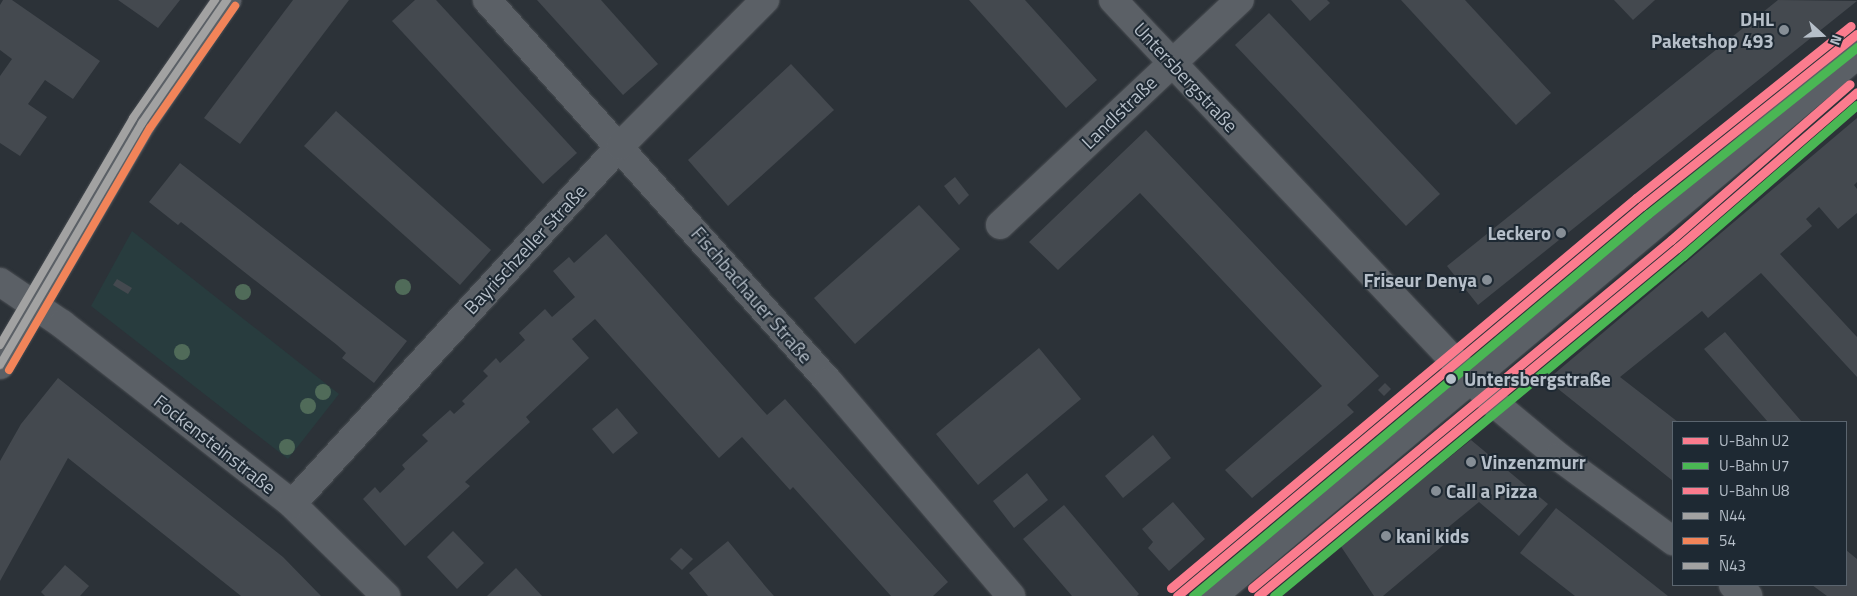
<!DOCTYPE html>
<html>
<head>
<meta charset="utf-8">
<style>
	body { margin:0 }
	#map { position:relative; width:1857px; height:596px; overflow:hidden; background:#2c3238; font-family:"Titillium Web",sans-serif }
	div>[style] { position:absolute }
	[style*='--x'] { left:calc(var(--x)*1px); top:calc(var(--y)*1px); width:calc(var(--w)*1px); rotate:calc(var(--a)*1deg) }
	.green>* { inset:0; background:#283c3e }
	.building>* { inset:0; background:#44494f }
	.roads { filter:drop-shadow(0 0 1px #4a4e53) drop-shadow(0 0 1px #4a4e53) }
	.minor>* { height:28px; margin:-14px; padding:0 14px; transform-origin:14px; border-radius:14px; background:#5b6066 }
	.bus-1>* { height:8px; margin:-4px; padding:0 4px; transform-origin:4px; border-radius:4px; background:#a2a2a2 }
	.bus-2>* { height:8px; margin:-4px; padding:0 4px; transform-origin:4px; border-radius:4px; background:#f28459 }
	.bus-3>* { height:8px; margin:-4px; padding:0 4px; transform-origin:4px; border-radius:4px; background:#a2a2a2 }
	.metro-1>* { height:9px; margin:-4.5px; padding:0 4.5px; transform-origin:4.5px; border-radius:4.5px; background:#fb7c8e }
	.metro-2>* { height:9px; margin:-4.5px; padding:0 4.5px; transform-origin:4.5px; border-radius:4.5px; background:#4ab754 }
	.metro-3>* { height:9px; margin:-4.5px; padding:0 4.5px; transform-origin:4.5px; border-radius:4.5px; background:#fb7c8e }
	.trees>* { width:16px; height:16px; margin:-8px; border-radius:50%; background:#506b59 }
	.dots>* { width:14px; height:14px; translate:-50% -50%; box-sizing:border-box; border:2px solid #1e2933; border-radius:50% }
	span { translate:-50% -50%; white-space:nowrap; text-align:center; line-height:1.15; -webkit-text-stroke:4px #1e2933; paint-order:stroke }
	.poi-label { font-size:19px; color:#b6bfc9; font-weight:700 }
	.right { translate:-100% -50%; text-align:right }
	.left { translate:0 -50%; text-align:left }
	.street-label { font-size:19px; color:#b6bfc9 }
	.stop-label { font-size:19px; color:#b6bfc9; font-weight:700 }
	.legend { position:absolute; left:1672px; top:421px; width:175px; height:165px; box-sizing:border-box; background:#1e2933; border:1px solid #5b656f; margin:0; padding:6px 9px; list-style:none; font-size:15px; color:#b6bfc9 }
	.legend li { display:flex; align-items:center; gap:10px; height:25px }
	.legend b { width:25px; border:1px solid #5b656f }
	.north { position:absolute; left:1797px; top:10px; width:50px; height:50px; -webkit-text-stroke:4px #1e2933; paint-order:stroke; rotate:110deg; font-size:14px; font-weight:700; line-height:20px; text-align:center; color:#b6bfc9 }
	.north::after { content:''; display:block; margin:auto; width:18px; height:22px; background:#b6bfc9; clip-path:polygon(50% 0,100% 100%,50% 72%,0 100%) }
</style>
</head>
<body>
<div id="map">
	<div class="green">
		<i style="clip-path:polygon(132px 231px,339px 394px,288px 459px,91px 306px)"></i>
	</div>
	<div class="building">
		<i style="clip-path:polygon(3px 0,12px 0,100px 61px,73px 99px,45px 80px,28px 104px,47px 117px,20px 156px,0 143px,0 76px,12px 59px,0 50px,0 5px)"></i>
		<i style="clip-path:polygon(118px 0,180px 0,158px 28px)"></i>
		<i style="clip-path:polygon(293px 0,349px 0,240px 144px,204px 118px)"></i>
		<i style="clip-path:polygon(415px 0,436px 0,577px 153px,543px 184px,392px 21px)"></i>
		<i style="clip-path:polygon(537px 0,601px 0,658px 64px,623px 95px)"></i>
		<i style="clip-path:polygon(969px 0,1025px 0,1097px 80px,1066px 108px)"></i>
		<i style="clip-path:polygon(1291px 0,1327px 0,1330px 3px,1310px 21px)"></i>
		<i style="clip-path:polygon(1401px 0,1465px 0,1551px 93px,1516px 125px)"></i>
		<i style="clip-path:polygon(1614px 0,1655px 0,1633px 20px)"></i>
		<i style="clip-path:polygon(1778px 0,1857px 1px,1478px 305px,1447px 266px)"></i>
		<i style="clip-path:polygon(1269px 13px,1440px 194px,1406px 226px,1235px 45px)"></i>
		<i style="clip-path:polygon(791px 64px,834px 110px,728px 206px,688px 160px)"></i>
		<i style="clip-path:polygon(336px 111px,491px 250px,460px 285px,304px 146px)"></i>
		<i style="clip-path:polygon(1857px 118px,1857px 182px,1854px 185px,1857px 189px,1857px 213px,1838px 229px,1819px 207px,1806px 219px,1812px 226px,1780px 254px,1857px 337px,1857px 377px,1761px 273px,1708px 318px,1702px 311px,1620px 377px,1678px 422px,1673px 422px,1673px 481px,1547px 380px)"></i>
		<i style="clip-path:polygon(1146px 130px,1379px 376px,1347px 405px,1354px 412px,1252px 498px,1225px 470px,1322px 386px,1140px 193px,1058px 270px,1029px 242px)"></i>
		<i style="clip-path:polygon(180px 163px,407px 341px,374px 383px,342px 358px,346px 353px,337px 345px,181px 222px,178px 225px,149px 202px)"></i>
		<i style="clip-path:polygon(955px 177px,969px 195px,959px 205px,944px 186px)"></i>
		<i style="clip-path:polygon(919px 205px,960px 249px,855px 344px,814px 298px)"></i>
		<i style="clip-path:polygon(606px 234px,767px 415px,785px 399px,948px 582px,933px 596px,891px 596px,793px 487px,790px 490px,742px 437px,719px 458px,595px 319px,572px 339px,589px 358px,526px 417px,530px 422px,465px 482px,470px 486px,405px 546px,363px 499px,375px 487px,380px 493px,405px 469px,402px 465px,428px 441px,422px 435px,450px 410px,454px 414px,465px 404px,462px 401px,488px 376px,483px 371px,496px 358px,500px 363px,525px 340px,519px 333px,545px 309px,552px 317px,575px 297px,553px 271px,569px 257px,574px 263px)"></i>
		<i style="clip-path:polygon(117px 279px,132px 288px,128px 294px,113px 285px)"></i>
		<i style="clip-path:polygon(1725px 332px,1771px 386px,1802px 422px,1768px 422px,1704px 349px)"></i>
		<i style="clip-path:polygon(1039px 348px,1081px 399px,978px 485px,936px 434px)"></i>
		<i style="clip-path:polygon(58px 378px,283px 557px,321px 596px,241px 596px,68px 458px,0 581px,0 461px,21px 424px)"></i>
		<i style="clip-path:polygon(1385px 383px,1391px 389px,1384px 396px,1378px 390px)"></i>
		<i style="clip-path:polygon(617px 408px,638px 433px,613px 454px,592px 429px)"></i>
		<i style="clip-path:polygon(1153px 435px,1171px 458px,1123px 498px,1105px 476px)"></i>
		<i style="clip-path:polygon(1471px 440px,1548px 504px,1519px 536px,1479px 502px,1440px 534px,1447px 542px,1383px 596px,1374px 596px,1340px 545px)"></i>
		<i style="clip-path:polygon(1027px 473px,1048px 500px,1014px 528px,993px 501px)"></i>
		<i style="clip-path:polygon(1173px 502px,1205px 539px,1169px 571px,1148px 548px,1153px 542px,1142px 529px)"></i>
		<i style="clip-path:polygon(1064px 505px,1139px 594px,1137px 596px,1072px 596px,1023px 539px)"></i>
		<i style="clip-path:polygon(1556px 508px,1597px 540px,1668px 596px,1575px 596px,1520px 553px)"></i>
		<i style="clip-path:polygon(453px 531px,484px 563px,457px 589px,427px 557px)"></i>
		<i style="clip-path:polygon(728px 541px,766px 587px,774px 596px,708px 596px,689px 573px)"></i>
		<i style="clip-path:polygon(681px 548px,693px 559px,682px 570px,670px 559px)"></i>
		<i style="clip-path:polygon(1846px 550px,1857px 559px,1857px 596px,1827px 596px,1812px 585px,1846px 585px)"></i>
		<i style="clip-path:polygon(65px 565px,89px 586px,80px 596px,45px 596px,41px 592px)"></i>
		<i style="clip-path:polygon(516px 568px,542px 596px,487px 596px)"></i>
	</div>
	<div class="roads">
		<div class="minor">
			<i style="--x:487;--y:0;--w:513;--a:48.16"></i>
			<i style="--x:829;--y:382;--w:281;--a:49.6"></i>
			<i style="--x:1113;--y:0;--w:555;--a:46.61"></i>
			<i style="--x:1494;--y:403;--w:85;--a:39.7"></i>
			<i style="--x:1559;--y:457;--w:142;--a:36.4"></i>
			<i style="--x:1000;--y:225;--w:329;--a:-43.2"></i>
			<i style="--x:0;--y:282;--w:75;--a:34.1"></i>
			<i style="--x:62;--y:324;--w:292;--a:38"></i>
			<i style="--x:292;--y:504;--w:132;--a:44.4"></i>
			<i style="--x:0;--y:365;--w:281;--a:-59.6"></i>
			<i style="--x:142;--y:123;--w:150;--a:-55.4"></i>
			<i style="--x:292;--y:504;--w:486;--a:-47.5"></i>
			<i style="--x:620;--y:146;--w:206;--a:-45.2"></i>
			<i style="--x:1733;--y:585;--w:19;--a:36"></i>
			<i style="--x:1213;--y:596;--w:841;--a:-40.03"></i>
		</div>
	</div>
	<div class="bus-1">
		<i style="--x:0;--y:365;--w:281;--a:-59.6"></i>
		<i style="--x:142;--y:123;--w:150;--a:-55.4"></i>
	</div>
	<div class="bus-2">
		<i style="--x:9;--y:370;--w:280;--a:-59.8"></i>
		<i style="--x:150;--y:128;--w:149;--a:-55.1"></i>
	</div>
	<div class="bus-3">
		<i style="--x:0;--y:345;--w:263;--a:-59.6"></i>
		<i style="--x:133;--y:118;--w:144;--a:-55.2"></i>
	</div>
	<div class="metro-1">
		<i style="--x:1177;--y:596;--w:607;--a:-39.99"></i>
		<i style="--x:1642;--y:206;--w:275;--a:-38.7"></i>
		<i style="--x:1258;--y:596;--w:545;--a:-39.71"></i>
		<i style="--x:1677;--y:248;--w:238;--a:-40.9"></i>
	</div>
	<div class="metro-2">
		<i style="--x:1193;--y:596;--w:594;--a:-40.02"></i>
		<i style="--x:1648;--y:214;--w:268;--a:-38.6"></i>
		<i style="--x:1274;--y:596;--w:532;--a:-39.74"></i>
		<i style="--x:1683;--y:256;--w:230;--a:-41"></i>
	</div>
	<div class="metro-3">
		<i style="--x:1171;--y:588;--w:607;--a:-39.99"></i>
		<i style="--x:1636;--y:198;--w:275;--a:-38.7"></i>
		<i style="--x:1252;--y:588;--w:545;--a:-39.71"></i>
		<i style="--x:1671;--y:240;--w:237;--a:-41.1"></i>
	</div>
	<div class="trees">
		<i style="left:403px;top:287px"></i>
		<i style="left:243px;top:292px"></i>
		<i style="left:182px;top:352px"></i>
		<i style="left:323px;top:392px"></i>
		<i style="left:308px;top:406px"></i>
		<i style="left:287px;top:447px"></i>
	</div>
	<div class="dots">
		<i style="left:1784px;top:30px;background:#868e96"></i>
		<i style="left:1561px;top:233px;background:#868e96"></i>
		<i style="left:1487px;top:280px;background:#868e96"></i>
		<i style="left:1451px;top:379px;background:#b6bfc9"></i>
		<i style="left:1471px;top:462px;background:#868e96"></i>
		<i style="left:1436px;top:491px;background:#868e96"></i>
		<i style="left:1386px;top:536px;background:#868e96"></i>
	</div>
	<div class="poi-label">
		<span class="right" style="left:1774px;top:30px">DHL<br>Paketshop 493</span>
		<span class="right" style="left:1551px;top:233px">Leckero</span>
		<span class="right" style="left:1477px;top:280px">Friseur Denya</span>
		<span class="left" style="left:1481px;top:462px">Vinzenzmurr</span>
		<span class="left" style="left:1446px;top:491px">Call a Pizza</span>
		<span class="left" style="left:1396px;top:536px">kani kids</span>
	</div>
	<div class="street-label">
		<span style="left:1186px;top:77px;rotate:47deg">Untersbergstraße</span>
		<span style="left:1119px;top:112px;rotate:-44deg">Landlstraße</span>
		<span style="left:525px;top:249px;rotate:-47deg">Bayrischzeller Straße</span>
		<span style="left:752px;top:295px;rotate:49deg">Fischbachauer Straße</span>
		<span style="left:215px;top:444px;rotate:38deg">Fockensteinstraße</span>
	</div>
	<div class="stop-label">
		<span class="left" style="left:1464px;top:379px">Untersbergstraße</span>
	</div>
	<ul class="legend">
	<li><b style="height:6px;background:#fb7c8e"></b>U-Bahn U2</li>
	<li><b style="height:6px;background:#4ab754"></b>U-Bahn U7</li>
	<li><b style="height:6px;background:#fb7c8e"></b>U-Bahn U8</li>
	<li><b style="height:6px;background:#a2a2a2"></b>N44</li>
	<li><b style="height:6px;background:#f28459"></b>54</li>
	<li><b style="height:6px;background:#a2a2a2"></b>N43</li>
	</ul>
	<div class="north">N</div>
</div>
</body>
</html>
